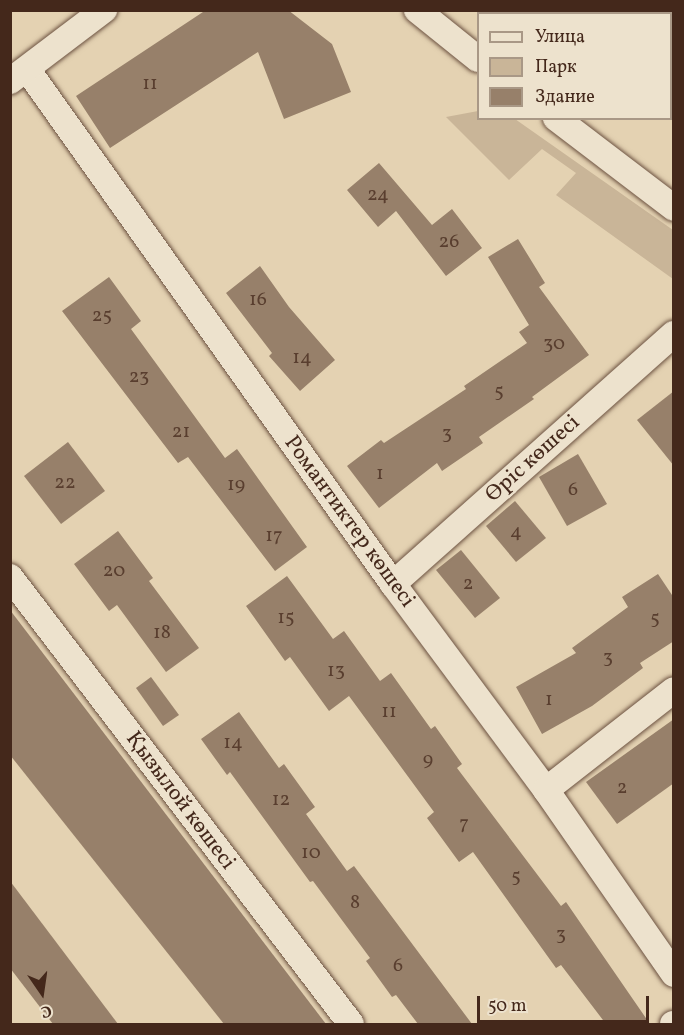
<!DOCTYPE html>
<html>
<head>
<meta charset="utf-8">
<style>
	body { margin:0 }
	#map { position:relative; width:684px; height:1035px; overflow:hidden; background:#e4d2b2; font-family:Vollkorn,serif }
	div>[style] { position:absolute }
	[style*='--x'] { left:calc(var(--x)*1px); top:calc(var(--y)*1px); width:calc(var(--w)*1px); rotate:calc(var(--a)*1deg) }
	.green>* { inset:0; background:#c9b598 }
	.building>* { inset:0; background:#97806a }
	.roads { filter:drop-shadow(0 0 2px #6c5241) drop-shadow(0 0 2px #6c5241) }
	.minor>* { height:26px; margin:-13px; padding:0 13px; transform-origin:13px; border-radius:13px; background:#ede2cd }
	span { translate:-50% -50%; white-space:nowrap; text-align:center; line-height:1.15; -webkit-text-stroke:4.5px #ede2cd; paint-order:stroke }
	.number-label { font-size:20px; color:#593e2f }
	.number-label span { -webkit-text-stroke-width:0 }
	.street-label { font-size:22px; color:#44281b }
	.frame { position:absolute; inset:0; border:12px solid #44281b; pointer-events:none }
	.legend { position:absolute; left:477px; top:12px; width:195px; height:108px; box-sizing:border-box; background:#ede2cd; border:2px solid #a99886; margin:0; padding:8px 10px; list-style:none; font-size:18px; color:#44281b }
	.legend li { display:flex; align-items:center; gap:12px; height:30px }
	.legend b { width:30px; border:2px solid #a99886 }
	.north { position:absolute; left:12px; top:963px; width:60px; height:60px; -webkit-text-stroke:4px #ede2cd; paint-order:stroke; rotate:167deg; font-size:16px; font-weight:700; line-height:24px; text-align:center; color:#44281b }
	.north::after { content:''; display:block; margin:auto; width:21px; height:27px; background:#44281b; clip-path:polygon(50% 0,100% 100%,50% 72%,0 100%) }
	.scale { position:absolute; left:477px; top:996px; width:172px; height:27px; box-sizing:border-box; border:3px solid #44281b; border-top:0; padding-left:8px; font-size:18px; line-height:21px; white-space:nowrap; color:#44281b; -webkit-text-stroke:4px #ede2cd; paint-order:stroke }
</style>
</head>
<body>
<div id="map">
	<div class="green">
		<i style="clip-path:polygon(478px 111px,478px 118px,515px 119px,673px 230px,673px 279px,556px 195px,576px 173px,542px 149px,509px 180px,446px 117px)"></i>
	</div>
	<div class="building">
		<i style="clip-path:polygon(206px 10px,288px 10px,332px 44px,351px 92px,284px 119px,258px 52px,110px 148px,76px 96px)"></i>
		<i style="clip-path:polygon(379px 163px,432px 225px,452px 209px,482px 248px,446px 276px,396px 211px,378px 227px,347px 190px)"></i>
		<i style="clip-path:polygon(518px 239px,545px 283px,539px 287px,589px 355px,532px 397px,534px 399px,479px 437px,483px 443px,442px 471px,437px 463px,379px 508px,347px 466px,381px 440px,384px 443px,466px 389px,464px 386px,527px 343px,519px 332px,529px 325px,488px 257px)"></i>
		<i style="clip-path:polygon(260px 266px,289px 307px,335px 360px,300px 391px,269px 356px,272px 353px,226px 293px)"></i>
		<i style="clip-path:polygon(109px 277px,141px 321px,131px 329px,225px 458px,237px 449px,307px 547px,275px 571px,188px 457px,178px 463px,62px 311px)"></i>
		<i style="clip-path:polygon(674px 391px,674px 466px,637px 420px)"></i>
		<i style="clip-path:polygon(68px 442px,105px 491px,61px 524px,24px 476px)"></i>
		<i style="clip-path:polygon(578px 454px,607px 504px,567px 526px,539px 477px)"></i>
		<i style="clip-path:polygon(515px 501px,546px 538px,516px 562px,486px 526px)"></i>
		<i style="clip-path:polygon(118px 531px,153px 578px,149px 581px,199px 648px,166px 672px,117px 605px,109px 611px,74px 564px)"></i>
		<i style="clip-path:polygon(461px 550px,500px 598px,475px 618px,436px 570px)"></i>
		<i style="clip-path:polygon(658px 574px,674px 598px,674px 641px,640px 663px,643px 668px,592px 706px,542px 734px,516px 687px,576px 653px,572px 648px,628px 607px,622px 597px)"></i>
		<i style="clip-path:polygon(287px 576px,333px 639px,344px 631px,380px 681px,391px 673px,431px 729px,435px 726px,462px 764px,457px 768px,561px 906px,566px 902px,650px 1024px,606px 1024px,561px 965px,556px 968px,473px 852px,459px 862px,427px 818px,434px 812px,349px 696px,329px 711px,290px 657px,285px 661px,246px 606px)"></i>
		<i style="clip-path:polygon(10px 610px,326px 1024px,224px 1024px,10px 755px)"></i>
		<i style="clip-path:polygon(151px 677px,179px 715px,163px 726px,136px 688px)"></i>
		<i style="clip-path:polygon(239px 712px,279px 768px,284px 764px,315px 807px,306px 814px,347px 871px,354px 866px,472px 1024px,418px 1024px,396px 995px,392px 997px,366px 961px,370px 958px,313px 881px,310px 882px,230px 772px,227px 775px,201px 739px)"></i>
		<i style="clip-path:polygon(674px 719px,674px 783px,617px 824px,586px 782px)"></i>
		<i style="clip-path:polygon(10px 881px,118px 1024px,53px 1024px,10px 968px)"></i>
	</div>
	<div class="roads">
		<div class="minor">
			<i style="--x:417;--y:10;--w:78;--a:38.8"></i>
			<i style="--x:648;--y:14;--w:6;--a:-45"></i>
			<i style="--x:27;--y:69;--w:632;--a:54.6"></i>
			<i style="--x:393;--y:584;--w:257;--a:53.4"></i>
			<i style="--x:546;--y:790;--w:224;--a:55.2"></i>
			<i style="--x:10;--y:81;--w:118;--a:-37.1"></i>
			<i style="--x:556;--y:118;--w:148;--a:37.3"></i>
			<i style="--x:10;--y:577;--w:562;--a:52.66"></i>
			<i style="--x:393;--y:584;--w:376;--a:-41.7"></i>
			<i style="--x:546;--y:790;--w:162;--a:-38"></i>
			<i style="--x:673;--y:1024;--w:1;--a:0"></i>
		</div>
	</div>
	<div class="number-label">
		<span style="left:150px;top:84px">11</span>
		<span style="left:378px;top:195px">24</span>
		<span style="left:449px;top:242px">26</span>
		<span style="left:258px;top:300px">16</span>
		<span style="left:102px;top:316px">25</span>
		<span style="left:554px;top:344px">30</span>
		<span style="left:302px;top:358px">14</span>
		<span style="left:139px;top:377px">23</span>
		<span style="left:499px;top:392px">5</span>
		<span style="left:181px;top:432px">21</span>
		<span style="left:447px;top:434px">3</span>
		<span style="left:380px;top:474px">1</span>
		<span style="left:65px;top:483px">22</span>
		<span style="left:236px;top:485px">19</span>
		<span style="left:573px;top:490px">6</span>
		<span style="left:516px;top:532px">4</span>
		<span style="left:274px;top:536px">17</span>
		<span style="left:114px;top:571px">20</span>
		<span style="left:468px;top:584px">2</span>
		<span style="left:286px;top:618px">15</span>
		<span style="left:655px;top:619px">5</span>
		<span style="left:162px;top:633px">18</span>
		<span style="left:608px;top:658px">3</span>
		<span style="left:336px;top:671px">13</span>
		<span style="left:549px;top:700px">1</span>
		<span style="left:389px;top:712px">11</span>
		<span style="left:233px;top:743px">14</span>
		<span style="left:428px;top:760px">9</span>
		<span style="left:622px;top:788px">2</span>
		<span style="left:281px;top:800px">12</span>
		<span style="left:464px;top:824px">7</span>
		<span style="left:311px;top:853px">10</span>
		<span style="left:516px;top:877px">5</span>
		<span style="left:355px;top:903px">8</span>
		<span style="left:561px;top:935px">3</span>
		<span style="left:398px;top:966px">6</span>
	</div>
	<div class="street-label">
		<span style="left:533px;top:459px;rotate:-42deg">Өріс көшесі</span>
		<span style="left:349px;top:522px;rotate:54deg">Романтиктер көшесі</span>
		<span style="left:180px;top:801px;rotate:53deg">Қызылой көшесі</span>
	</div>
	<div class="frame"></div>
	<ul class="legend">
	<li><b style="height:8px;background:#ede2cd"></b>Улица</li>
	<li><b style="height:16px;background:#c9b598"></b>Парк</li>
	<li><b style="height:16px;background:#97806a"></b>Здание</li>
	</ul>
	<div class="north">С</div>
	<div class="scale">50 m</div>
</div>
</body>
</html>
